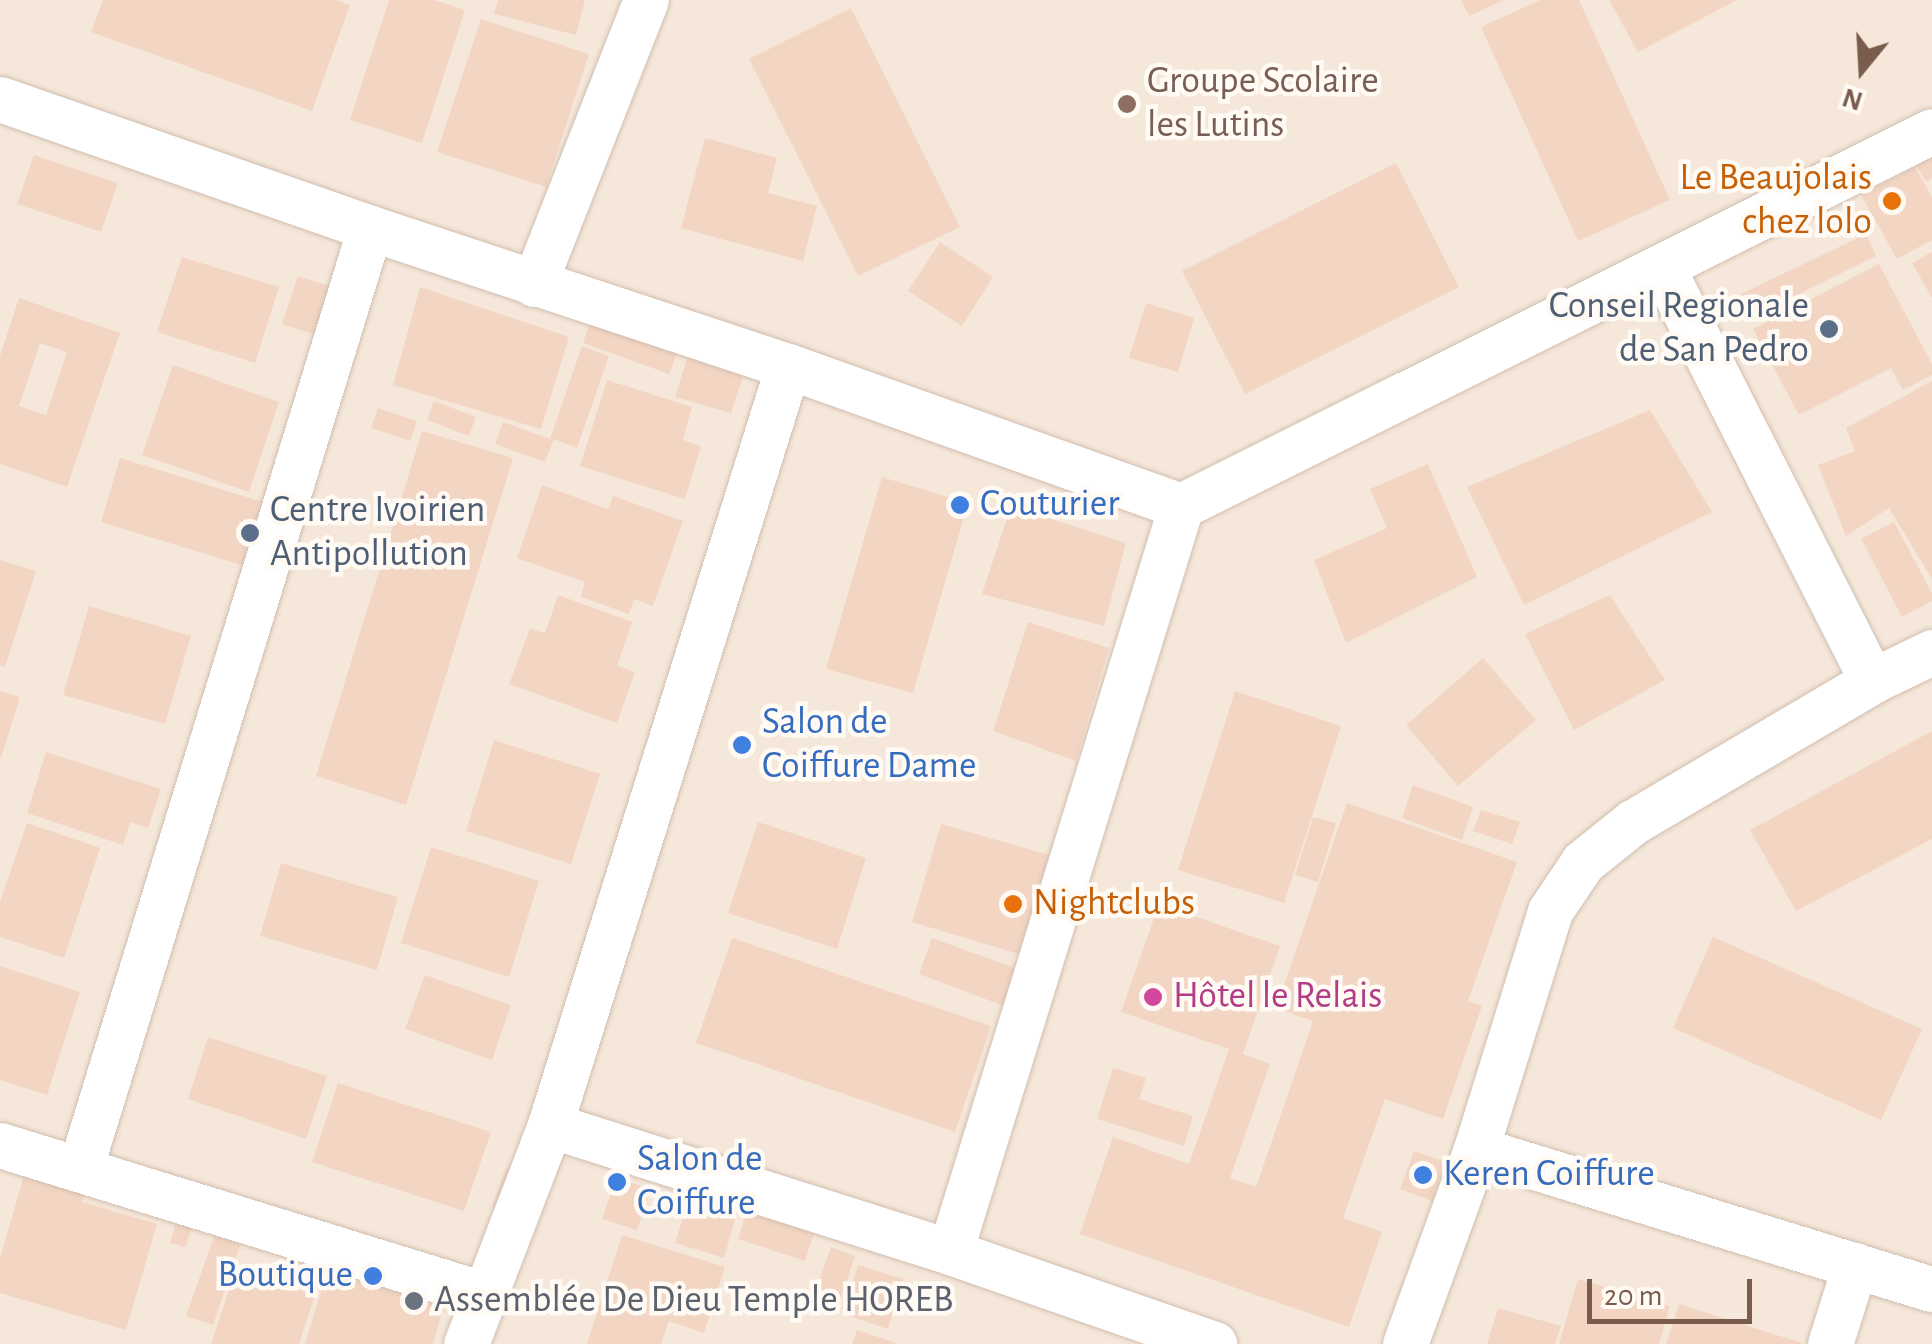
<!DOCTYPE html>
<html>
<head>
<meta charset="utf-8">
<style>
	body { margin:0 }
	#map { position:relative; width:1932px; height:1344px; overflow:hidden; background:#fdf6ec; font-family:"Alegreya Sans",sans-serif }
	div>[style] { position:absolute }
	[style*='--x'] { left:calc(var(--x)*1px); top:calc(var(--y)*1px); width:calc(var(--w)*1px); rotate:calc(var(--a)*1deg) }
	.residential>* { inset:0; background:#f5e8da }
	.building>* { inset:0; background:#f3d5c3 }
	.roads { filter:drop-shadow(0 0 2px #d1beb0) drop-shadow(0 0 2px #d1beb0) }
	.minor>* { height:45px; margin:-22.5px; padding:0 22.5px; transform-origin:22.5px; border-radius:22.5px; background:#fff }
	.dots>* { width:28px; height:28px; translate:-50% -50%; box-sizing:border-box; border:5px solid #fffaf3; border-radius:50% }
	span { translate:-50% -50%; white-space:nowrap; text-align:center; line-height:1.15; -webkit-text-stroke:9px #fffaf3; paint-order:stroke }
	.education-label { font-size:38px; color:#785e54 }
	.left { translate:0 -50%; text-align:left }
	.food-label { font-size:38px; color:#c56008 }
	.right { translate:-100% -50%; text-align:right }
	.service-label { font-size:38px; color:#4e5e75 }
	.shop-label { font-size:38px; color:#366cbe }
	.hotel-label { font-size:38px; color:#b23c85 }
	.worship-label { font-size:38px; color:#5b616d }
	.north { position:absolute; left:1812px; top:20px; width:100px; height:100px; -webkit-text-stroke:8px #fffaf3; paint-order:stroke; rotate:198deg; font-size:28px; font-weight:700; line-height:40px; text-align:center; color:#7a5c4d }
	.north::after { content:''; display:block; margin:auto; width:35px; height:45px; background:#7a5c4d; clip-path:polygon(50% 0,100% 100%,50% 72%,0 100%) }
	.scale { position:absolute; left:1587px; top:1279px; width:165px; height:45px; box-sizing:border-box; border:5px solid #7a5c4d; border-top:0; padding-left:12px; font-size:30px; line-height:35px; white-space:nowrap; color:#7a5c4d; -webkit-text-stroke:8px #fffaf3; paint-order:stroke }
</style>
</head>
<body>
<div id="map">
	<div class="residential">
		<i style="clip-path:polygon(0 0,1932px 0,1932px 1344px,0 1344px)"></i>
	</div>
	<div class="building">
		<i style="clip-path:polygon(103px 0,335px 0,350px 5px,312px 111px,91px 32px)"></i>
		<i style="clip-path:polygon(389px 0,434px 0,465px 10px,422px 143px,350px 120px)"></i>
		<i style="clip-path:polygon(498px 0,585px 0,576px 35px,494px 14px)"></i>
		<i style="clip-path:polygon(1461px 0,1504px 0,1469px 16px)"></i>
		<i style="clip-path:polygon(1540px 0,1579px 0,1670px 200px,1578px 241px,1481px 27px)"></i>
		<i style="clip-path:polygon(1609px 0,1737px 0,1638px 52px)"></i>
		<i style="clip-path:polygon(851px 8px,960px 227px,858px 276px,749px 59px)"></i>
		<i style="clip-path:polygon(481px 19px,589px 54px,546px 187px,437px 152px)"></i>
		<i style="clip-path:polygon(705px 138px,777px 158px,768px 193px,817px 206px,803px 261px,681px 228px)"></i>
		<i style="clip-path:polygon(1932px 154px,1932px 178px,1926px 182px,1915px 163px)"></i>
		<i style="clip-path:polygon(34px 155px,118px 183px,101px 232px,17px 204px)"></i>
		<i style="clip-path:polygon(1396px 163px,1459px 287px,1245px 394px,1182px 271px)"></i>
		<i style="clip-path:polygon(1915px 167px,1932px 197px,1932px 240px,1897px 259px,1861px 195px)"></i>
		<i style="clip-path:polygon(1866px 234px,1876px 256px,1748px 319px,1737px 296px)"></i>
		<i style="clip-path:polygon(940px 242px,993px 277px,962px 326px,908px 291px)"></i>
		<i style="clip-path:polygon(1932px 252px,1932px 298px,1912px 263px)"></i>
		<i style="clip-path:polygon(182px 257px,279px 287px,255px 363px,157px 332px)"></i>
		<i style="clip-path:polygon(1879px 264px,1932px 364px,1932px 375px,1903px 390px,1891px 368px,1799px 415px,1753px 329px)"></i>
		<i style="clip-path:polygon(298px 276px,347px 292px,331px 340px,282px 324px)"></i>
		<i style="clip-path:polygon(420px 287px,569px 337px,541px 429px,393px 385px)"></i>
		<i style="clip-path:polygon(evenodd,19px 298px,120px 333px,67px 487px,0 464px,0 356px,19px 298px,40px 343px,67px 352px,46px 415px,19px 406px,40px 343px)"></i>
		<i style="clip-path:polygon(1146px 303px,1194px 318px,1178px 372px,1129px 358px)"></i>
		<i style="clip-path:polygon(591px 320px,678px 351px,669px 374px,583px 343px)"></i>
		<i style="clip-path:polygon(582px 346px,609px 356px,577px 448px,554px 439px,545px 462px,495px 444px,503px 422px,550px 439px)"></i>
		<i style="clip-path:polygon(689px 352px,745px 370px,731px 413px,675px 397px)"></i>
		<i style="clip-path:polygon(173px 365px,279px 402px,249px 492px,142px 455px)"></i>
		<i style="clip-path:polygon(607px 380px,692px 407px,683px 440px,701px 446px,685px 499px,580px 466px)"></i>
		<i style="clip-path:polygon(1932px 381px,1932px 579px,1889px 508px,1846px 536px,1818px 465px,1855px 451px,1846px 428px)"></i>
		<i style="clip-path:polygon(434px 401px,476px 417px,469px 436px,427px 420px)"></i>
		<i style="clip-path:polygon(378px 408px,417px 421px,410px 441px,371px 428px)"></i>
		<i style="clip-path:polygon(1650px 410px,1712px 512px,1524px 605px,1467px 487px)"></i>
		<i style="clip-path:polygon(422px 431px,513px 458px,406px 805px,316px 776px)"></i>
		<i style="clip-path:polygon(120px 458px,266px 503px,248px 567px,101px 522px)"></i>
		<i style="clip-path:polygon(1428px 464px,1477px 577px,1346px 643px,1314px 560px,1387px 528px,1370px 489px)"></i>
		<i style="clip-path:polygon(882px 477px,968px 503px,913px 693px,826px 669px)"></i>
		<i style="clip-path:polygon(542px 485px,608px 509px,613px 496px,683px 521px,653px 606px,634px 599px,629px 614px,581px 597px,585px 582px,517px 558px)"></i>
		<i style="clip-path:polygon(1011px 506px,1126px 543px,1104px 626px,982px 594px)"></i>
		<i style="clip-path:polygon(1894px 522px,1932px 593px,1932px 601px,1902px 617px,1861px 539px)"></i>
		<i style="clip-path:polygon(0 560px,36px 571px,5px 667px,0 665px)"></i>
		<i style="clip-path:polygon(558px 595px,632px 622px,617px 666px,635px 672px,617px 723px,509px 684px,530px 629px,545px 633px)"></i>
		<i style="clip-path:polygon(1610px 595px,1665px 680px,1574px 730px,1525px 634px)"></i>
		<i style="clip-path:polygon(89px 606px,191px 636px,165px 724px,63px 695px)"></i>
		<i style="clip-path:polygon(1028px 622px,1109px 648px,1076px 761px,993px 731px)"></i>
		<i style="clip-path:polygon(1483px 658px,1536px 720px,1458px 786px,1406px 725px)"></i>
		<i style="clip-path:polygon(0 691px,20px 697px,1px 758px,0 758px)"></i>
		<i style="clip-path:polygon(1235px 691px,1341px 726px,1284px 903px,1178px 870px)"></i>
		<i style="clip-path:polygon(1932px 731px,1932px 839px,1796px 911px,1750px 830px)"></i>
		<i style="clip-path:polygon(494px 740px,600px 774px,571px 864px,466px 831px)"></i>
		<i style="clip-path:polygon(46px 752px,161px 789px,148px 828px,130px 822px,123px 845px,27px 813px)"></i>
		<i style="clip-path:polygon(1413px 785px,1473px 807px,1462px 840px,1402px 818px)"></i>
		<i style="clip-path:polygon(1347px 803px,1517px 862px,1468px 1001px,1482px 1006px,1443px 1119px,1385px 1099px,1343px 1218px,1382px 1232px,1349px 1327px,1080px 1234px,1113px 1137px,1189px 1164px,1229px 1049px,1121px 1012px,1159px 904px,1280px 946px,1243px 1054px,1270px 1064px,1230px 1178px,1256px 1187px,1313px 1021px,1276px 1008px)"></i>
		<i style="clip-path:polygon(1481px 810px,1520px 822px,1512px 844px,1473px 831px)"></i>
		<i style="clip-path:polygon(1313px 817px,1336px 823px,1318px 882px,1295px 875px)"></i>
		<i style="clip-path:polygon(758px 822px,866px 858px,837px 949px,728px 913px)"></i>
		<i style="clip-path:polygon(27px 823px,100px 848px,64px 958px,0 937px,0 902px)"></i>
		<i style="clip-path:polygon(941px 824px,1049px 855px,1019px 954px,912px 922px)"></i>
		<i style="clip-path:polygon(431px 847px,539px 881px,509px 977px,401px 943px)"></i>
		<i style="clip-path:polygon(281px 863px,398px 897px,377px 970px,260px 936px)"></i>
		<i style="clip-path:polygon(1713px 937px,1922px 1029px,1881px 1120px,1673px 1028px)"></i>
		<i style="clip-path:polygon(732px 938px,991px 1026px,955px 1132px,696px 1043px)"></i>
		<i style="clip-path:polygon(932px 938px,1018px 969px,1004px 1006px,919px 974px)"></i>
		<i style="clip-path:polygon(0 966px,80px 992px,47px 1095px,0 1080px)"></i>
		<i style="clip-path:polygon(425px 975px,511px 1005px,492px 1060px,405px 1029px)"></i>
		<i style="clip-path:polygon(208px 1037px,327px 1076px,306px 1139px,188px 1099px)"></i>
		<i style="clip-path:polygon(1113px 1068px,1146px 1078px,1139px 1099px,1193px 1116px,1184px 1146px,1097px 1119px)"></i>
		<i style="clip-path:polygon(338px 1083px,491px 1132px,464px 1211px,312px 1162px)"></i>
		<i style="clip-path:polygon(1414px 1151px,1446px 1162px,1432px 1201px,1400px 1189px)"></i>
		<i style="clip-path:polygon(27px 1165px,87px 1182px,82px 1202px,157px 1224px,126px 1330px,0 1293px,0 1258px)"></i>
		<i style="clip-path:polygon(506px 1168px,520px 1174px,506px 1212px,492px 1207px)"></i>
		<i style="clip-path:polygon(616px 1178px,651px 1189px,637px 1230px,602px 1219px)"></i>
		<i style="clip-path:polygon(752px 1195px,819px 1217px,805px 1261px,738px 1239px)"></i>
		<i style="clip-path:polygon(688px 1200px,736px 1216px,724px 1258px,675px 1243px)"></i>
		<i style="clip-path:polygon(180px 1209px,195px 1213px,186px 1247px,170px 1243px)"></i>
		<i style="clip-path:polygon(218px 1225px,244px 1234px,213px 1325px,186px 1316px)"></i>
		<i style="clip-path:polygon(622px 1235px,725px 1267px,704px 1333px,669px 1321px,661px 1344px,587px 1344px)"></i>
		<i style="clip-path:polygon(831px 1247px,855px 1256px,836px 1312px,811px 1303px)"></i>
		<i style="clip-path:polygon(858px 1265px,903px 1279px,888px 1329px,843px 1314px)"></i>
		<i style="clip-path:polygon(328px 1268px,445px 1302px,433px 1344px,305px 1344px)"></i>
		<i style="clip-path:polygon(236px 1269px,315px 1295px,299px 1344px,211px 1344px)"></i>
		<i style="clip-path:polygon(1578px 1279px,1670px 1306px,1659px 1344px,1559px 1344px)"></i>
		<i style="clip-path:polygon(1679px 1304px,1802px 1343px,1802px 1344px,1666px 1344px)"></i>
		<i style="clip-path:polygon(1498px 1308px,1561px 1326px,1555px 1344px,1487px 1344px)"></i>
		<i style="clip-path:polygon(857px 1330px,897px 1343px,897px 1344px,852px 1344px)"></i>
	</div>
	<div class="roads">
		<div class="minor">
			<i style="--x:0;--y:99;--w:392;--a:19.2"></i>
			<i style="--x:370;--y:228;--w:440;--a:18.3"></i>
			<i style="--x:788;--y:366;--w:417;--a:19.6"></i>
			<i style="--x:1181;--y:506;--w:839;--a:-26.53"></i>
			<i style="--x:1662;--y:267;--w:464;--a:63.1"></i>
			<i style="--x:534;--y:284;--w:305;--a:-68.5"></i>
			<i style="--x:550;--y:1125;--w:420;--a:17.6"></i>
			<i style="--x:950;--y:1252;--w:280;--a:19.2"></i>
			<i style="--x:0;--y:1145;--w:505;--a:17.14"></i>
			<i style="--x:1476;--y:1149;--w:477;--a:17.1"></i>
			<i style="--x:80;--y:1169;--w:985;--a:-72.87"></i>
			<i style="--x:950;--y:1252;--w:781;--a:-72.79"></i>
			<i style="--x:466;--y:1344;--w:235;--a:-69"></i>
			<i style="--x:550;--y:1125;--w:795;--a:-72.59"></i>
			<i style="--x:1405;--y:1344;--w:208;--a:-70"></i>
			<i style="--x:1476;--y:1149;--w:249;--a:-72.7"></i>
			<i style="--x:1550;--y:911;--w:59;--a:-56"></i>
			<i style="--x:1583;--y:862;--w:64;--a:-38.7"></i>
			<i style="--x:1633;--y:822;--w:277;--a:-30.5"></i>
			<i style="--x:1872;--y:681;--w:67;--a:-25.8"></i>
			<i style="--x:1830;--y:1344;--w:83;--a:-72.4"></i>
		</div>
	</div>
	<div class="dots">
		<i style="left:1127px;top:104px;background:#8d6e63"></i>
		<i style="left:1892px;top:201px;background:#e8710a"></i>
		<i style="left:1829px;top:329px;background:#5c6f8a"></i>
		<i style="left:960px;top:505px;background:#3f7fe0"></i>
		<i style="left:250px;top:533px;background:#5c6f8a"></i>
		<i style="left:742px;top:745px;background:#3f7fe0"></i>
		<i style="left:1013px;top:904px;background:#e8710a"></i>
		<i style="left:1153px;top:997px;background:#d1479c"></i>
		<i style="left:1423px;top:1175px;background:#3f7fe0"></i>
		<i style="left:617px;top:1182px;background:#3f7fe0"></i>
		<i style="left:373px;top:1276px;background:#3f7fe0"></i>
		<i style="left:414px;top:1301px;background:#6b7280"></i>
	</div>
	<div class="education-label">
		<span class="left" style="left:1147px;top:104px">Groupe Scolaire<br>les Lutins</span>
	</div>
	<div class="food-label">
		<span class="right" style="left:1872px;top:201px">Le Beaujolais<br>chez lolo</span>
		<span class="left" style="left:1033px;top:904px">Nightclubs</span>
	</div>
	<div class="service-label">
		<span class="right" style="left:1809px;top:329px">Conseil Regionale<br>de San Pedro</span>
		<span class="left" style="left:270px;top:533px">Centre Ivoirien<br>Antipollution</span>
	</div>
	<div class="shop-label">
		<span class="left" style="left:980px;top:505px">Couturier</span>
		<span class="left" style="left:762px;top:745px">Salon de<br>Coiffure Dame</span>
		<span class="left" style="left:637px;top:1182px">Salon de<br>Coiffure</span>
		<span class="left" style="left:1443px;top:1175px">Keren Coiffure</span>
		<span class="right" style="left:353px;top:1276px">Boutique</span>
	</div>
	<div class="hotel-label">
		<span class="left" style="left:1173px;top:997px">Hôtel le Relais</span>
	</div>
	<div class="worship-label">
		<span class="left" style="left:434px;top:1301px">Assemblée De Dieu Temple HOREB</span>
	</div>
	<div class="north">N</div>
	<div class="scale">20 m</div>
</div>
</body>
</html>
